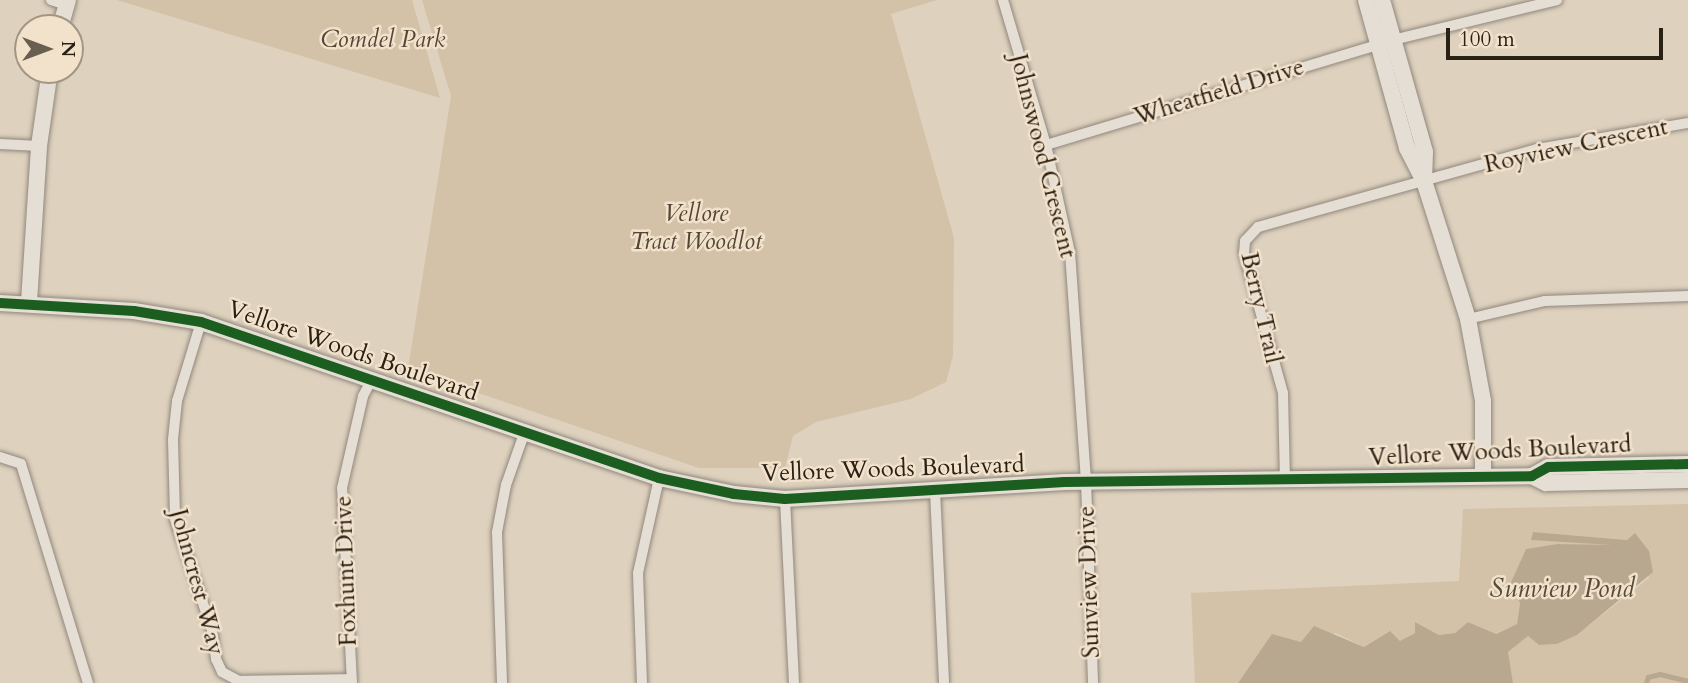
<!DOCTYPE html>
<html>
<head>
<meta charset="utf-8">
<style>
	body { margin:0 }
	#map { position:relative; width:1688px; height:683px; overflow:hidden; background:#ded1be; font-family:Cardo,serif }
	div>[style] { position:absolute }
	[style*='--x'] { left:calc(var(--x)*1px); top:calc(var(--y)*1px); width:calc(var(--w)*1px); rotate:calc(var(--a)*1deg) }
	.green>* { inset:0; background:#d3c2a8 }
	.water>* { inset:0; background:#b9a890 }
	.stream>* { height:4.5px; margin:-2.25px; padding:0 2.25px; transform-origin:2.25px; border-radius:2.25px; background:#b9a890 }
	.roads { filter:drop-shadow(0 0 2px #90887c) drop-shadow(0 0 2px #90887c) }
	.street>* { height:10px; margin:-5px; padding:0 5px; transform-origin:5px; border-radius:5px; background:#e5ded4 }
	.secondary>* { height:16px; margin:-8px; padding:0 8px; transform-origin:8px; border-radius:8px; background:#e5ded4 }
	.cycleway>* { height:10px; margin:-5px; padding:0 5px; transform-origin:5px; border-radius:5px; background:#1b5e20 }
	span { translate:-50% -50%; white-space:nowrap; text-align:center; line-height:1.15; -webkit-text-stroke:5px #f2e2cc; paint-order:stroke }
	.park-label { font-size:24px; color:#524635; font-style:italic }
	.street-label { font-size:24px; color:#2a2115 }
	.water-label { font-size:26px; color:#564a39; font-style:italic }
	.north { position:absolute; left:14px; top:14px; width:70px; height:70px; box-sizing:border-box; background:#f2e2cc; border:2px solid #a29583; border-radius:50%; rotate:90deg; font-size:19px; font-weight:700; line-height:28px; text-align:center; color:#2a2115 }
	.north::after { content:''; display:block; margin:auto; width:24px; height:32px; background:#695f50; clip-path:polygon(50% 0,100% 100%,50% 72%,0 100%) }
	.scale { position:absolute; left:1446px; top:28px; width:217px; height:32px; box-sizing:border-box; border:4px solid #2a2115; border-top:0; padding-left:9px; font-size:21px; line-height:24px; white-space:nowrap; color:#2a2115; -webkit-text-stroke:5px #f2e2cc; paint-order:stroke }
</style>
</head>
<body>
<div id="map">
	<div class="green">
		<i style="clip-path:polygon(117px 0,412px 0,440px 98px)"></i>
		<i style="clip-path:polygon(422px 0,937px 0,891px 14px,954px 238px,953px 356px,946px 382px,911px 399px,816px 422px,793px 436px,785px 468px,699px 468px,408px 369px,451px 96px)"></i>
		<i style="clip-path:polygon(1688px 504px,1688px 683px,1513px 683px,1507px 652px,1528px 636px,1539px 645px,1557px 644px,1577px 635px,1649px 578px,1642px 547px,1628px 540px,1533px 532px,1532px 540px,1606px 542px,1616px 546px,1557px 544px,1526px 549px,1511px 582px,1520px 603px,1517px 624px,1495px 634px,1468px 622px,1455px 633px,1439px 635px,1415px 622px,1415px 633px,1400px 641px,1389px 631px,1364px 647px,1336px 633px,1301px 642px,1272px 635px,1238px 683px,1195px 683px,1191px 593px,1459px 581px,1463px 509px)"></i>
	</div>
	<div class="water">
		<i style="clip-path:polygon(1533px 532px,1627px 540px,1635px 533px,1649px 551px,1653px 572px,1577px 635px,1557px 644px,1539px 645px,1528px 636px,1508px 652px,1513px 683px,1238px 683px,1272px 634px,1301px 642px,1314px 626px,1364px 647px,1390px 631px,1400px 641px,1415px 633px,1415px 622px,1439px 635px,1455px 633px,1468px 622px,1496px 634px,1517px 624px,1520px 603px,1511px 582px,1526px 549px,1557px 544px,1613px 545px,1531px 540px)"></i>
	</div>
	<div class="stream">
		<i style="--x:1646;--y:683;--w:6;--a:-72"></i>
		<i style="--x:1648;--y:677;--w:12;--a:-14"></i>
		<i style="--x:1660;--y:674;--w:29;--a:14"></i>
	</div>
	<div class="roads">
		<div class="street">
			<i style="--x:51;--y:0;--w:16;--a:18"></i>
			<i style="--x:1003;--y:0;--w:151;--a:73.5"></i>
			<i style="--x:1046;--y:145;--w:110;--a:77.4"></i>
			<i style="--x:1070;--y:252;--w:230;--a:86"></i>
			<i style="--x:1086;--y:481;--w:202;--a:88"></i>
			<i style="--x:0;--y:144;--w:39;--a:3"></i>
			<i style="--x:1046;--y:145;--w:363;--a:-16.8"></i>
			<i style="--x:1393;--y:40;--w:169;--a:-13.7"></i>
			<i style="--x:1468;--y:319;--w:79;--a:-13.2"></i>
			<i style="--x:1545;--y:301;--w:143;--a:-2"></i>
			<i style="--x:201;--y:322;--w:83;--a:106.9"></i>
			<i style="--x:177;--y:401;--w:39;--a:96"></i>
			<i style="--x:173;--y:440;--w:79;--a:88.5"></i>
			<i style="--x:175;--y:519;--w:117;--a:71.6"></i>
			<i style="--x:212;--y:630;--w:29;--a:82"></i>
			<i style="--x:216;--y:659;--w:14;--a:65"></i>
			<i style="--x:222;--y:672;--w:19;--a:28"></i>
			<i style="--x:239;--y:681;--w:112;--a:-1"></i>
			<i style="--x:0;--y:457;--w:22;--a:18"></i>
			<i style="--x:21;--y:464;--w:229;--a:73"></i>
			<i style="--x:1285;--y:481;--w:88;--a:-91.3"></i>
			<i style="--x:1283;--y:393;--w:145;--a:-105.6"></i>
			<i style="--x:1244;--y:253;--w:12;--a:-85"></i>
			<i style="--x:1245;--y:241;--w:19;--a:-47"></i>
			<i style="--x:1258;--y:227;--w:290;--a:-15.6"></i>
			<i style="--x:1537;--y:149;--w:153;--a:-9.8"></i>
			<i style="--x:935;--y:491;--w:192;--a:87.3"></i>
			<i style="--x:785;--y:499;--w:184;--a:87.2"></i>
			<i style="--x:352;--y:683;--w:195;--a:-92.9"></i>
			<i style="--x:342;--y:488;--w:94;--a:-77.1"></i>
			<i style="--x:363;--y:396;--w:19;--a:-62"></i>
			<i style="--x:502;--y:683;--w:151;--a:-91.9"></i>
			<i style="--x:497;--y:532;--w:48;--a:-79.2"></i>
			<i style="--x:506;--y:485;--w:57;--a:-70.6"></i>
			<i style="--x:642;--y:683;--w:110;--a:-92.1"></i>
			<i style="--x:638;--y:573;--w:97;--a:-77.5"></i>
		</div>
		<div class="secondary">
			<i style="--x:1366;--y:0;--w:154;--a:74.5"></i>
			<i style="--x:1407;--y:148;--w:37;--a:63"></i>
			<i style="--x:1424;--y:181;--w:145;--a:72.3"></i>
			<i style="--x:1468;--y:319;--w:83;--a:79.6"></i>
			<i style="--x:1483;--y:401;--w:75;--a:90"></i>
			<i style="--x:1382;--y:0;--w:158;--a:74.2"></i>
			<i style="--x:1425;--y:152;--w:27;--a:92"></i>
			<i style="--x:60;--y:28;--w:29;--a:-74"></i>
			<i style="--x:29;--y:302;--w:156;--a:-86.3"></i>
			<i style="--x:39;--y:146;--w:77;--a:-81.8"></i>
			<i style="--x:0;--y:303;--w:134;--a:3.4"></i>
			<i style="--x:134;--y:311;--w:68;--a:9.3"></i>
			<i style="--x:201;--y:322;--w:484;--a:18.8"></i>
			<i style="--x:659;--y:478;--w:77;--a:12"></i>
			<i style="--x:734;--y:494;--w:51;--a:5.6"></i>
			<i style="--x:785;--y:499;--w:280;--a:-3.5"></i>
			<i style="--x:1064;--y:482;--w:468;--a:-0.7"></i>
			<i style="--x:1532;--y:476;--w:18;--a:-29"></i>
			<i style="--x:1548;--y:467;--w:140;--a:-1.2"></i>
			<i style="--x:1532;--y:476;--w:16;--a:27"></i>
			<i style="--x:1546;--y:483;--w:142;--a:-1.2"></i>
		</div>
	</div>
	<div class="cycleway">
		<i style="--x:0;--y:303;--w:134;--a:3.4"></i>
		<i style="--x:134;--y:311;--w:68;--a:9.3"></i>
		<i style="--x:201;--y:322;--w:484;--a:18.8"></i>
		<i style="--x:659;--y:478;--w:77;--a:12"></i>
		<i style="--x:734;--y:494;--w:51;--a:5.6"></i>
		<i style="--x:785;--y:499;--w:280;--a:-3.5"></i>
		<i style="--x:1064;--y:482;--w:468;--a:-0.7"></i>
		<i style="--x:1532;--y:476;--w:18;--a:-29"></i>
		<i style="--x:1548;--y:467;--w:140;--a:-1.2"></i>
	</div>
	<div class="park-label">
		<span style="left:383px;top:40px">Comdel Park</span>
		<span style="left:696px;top:228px">Vellore<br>Tract Woodlot</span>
	</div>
	<div class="street-label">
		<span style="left:1219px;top:92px;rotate:-17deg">Wheatfield Drive</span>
		<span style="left:1576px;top:146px;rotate:-12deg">Royview Crescent</span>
		<span style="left:1043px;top:156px;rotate:76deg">Johnswood Crescent</span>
		<span style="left:1261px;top:308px;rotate:77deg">Berry Trail</span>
		<span style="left:353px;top:351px;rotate:19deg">Vellore Woods Boulevard</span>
		<span style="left:1500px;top:451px;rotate:-3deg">Vellore Woods Boulevard</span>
		<span style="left:893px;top:469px;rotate:-2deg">Vellore Woods Boulevard</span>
		<span style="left:346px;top:571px;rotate:-92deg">Foxhunt Drive</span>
		<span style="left:197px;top:582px;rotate:75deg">Johncrest Way</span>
		<span style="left:1089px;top:582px;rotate:-92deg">Sunview Drive</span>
	</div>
	<div class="water-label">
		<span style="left:1562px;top:589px">Sunview Pond</span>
	</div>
	<div class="north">N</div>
	<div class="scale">100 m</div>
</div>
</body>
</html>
